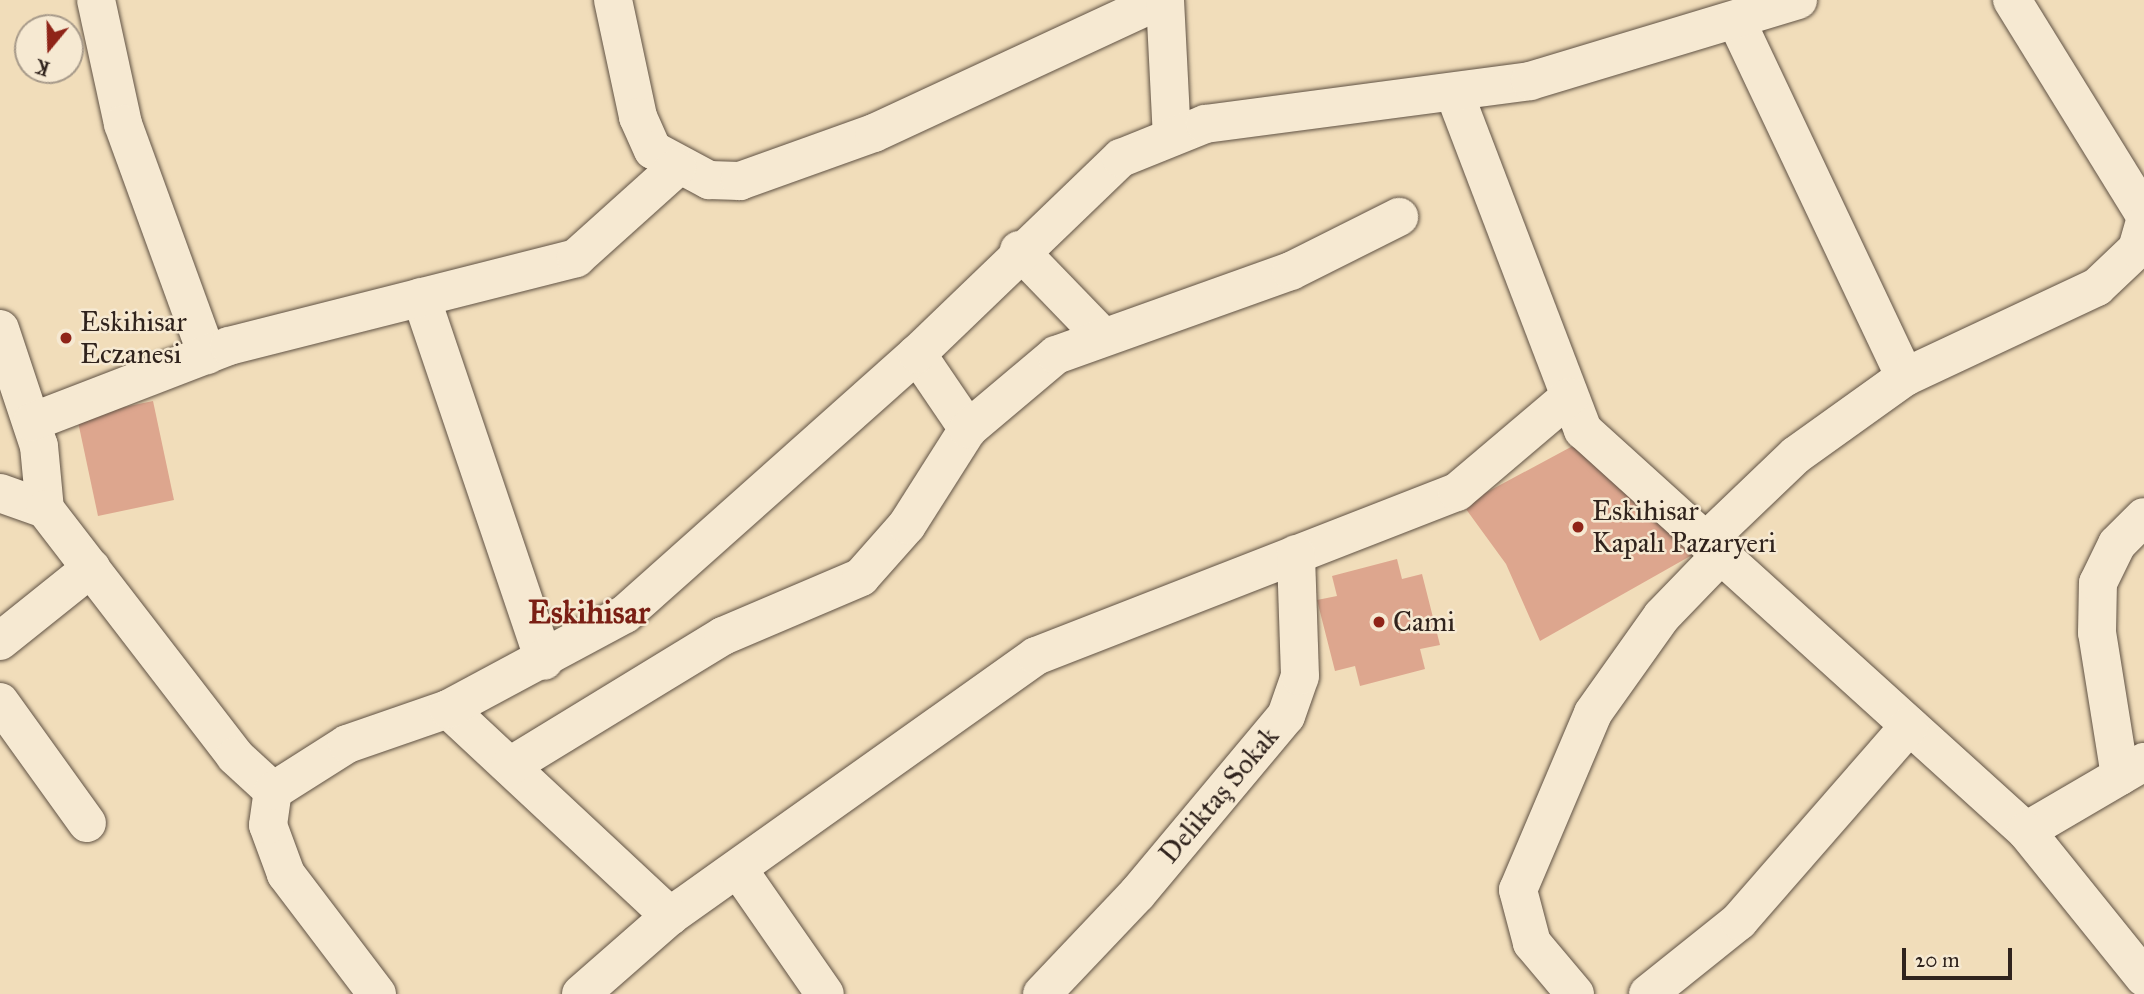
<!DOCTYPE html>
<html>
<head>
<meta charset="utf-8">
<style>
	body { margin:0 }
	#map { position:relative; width:2144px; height:994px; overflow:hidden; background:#f1ddba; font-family:"IM FELL Great Primer",serif }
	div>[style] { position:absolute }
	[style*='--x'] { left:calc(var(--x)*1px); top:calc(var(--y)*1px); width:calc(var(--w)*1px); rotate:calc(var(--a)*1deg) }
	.building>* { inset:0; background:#dda68e }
	.roads { filter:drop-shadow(0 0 2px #605244) drop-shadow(0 0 2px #605244) }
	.minor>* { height:38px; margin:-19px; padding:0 19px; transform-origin:19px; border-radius:19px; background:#f6e9d2 }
	.dots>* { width:19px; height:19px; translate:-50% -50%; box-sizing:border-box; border:4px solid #f6e9d2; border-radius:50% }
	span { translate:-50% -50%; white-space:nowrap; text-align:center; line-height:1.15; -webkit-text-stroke:5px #f6e9d2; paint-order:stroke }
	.poi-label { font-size:28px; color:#30231d }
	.left { translate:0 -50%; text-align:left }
	.street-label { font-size:28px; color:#30231d }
	.quarter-label { font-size:32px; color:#7a1f14; font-weight:700 }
	.north { position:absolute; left:14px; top:14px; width:70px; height:70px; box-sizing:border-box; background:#f6e9d2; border:2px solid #a79a8a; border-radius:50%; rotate:199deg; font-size:19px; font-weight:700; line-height:28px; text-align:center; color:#30231d }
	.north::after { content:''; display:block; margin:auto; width:24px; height:32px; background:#8f2418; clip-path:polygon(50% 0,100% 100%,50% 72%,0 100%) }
	.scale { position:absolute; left:1902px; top:948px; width:110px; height:32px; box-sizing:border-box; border:4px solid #30231d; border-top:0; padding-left:9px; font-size:21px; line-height:24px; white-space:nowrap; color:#30231d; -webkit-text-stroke:5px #f6e9d2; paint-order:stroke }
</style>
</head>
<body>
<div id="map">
	<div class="building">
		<i style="clip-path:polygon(153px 401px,174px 500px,98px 516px,77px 417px)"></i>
		<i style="clip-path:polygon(1582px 441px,1701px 550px,1540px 641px,1506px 564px,1463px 505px)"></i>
		<i style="clip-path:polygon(1397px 559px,1402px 579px,1422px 574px,1440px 645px,1420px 649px,1425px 669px,1360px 686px,1355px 666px,1335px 671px,1317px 600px,1337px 596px,1332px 576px)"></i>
	</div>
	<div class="roads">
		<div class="minor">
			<i style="--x:96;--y:0;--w:127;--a:77.7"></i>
			<i style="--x:123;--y:124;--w:246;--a:70"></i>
			<i style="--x:613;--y:0;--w:120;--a:77.9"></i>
			<i style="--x:638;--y:117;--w:36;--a:66"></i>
			<i style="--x:653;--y:150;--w:64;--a:28.2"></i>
			<i style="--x:709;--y:180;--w:31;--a:2"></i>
			<i style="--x:740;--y:181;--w:142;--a:-19.7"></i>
			<i style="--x:874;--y:133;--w:315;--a:-24.9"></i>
			<i style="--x:1165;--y:0;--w:137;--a:87.1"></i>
			<i style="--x:2012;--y:0;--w:251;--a:58.3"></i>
			<i style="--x:1737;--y:22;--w:393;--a:64.7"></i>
			<i style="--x:1455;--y:95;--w:359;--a:69.1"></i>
			<i style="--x:1583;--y:430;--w:598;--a:42.15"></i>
			<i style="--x:2026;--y:831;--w:137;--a:-30.3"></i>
			<i style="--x:1019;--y:250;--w:120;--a:46"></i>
			<i style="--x:421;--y:297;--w:384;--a:71.3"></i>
			<i style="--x:0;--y:329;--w:123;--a:71.6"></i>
			<i style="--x:39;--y:446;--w:63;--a:84.6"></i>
			<i style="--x:917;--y:354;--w:91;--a:55.8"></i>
			<i style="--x:32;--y:422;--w:211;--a:-21.1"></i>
			<i style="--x:229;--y:346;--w:358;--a:-14.2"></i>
			<i style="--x:576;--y:258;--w:136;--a:-42"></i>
			<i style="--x:0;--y:493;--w:48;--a:19.6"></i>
			<i style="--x:45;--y:509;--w:312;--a:52.4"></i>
			<i style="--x:235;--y:756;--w:52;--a:42.6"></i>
			<i style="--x:1706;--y:541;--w:124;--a:-43.7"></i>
			<i style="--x:1796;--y:455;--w:134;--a:-35.6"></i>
			<i style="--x:1905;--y:377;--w:212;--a:-25.1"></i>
			<i style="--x:2097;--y:287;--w:55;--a:-43.5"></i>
			<i style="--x:2137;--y:249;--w:26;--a:-74"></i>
			<i style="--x:0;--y:641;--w:117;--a:-38.7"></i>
			<i style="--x:0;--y:702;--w:149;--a:54.3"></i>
			<i style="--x:448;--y:709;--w:304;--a:43"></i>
			<i style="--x:670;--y:916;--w:449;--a:-35.4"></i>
			<i style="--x:1036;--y:656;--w:452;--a:-21.3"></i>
			<i style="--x:1457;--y:492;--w:147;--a:-40.3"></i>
			<i style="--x:510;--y:766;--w:250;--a:-31.4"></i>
			<i style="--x:723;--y:636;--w:150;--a:-23.1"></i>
			<i style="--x:861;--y:577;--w:69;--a:-48.5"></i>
			<i style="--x:907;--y:525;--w:114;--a:-57.6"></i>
			<i style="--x:968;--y:429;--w:115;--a:-40.1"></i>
			<i style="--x:1056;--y:355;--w:250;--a:-19.7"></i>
			<i style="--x:1291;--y:271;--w:121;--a:-26.6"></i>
			<i style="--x:2120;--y:776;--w:145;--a:-99.1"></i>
			<i style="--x:2097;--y:633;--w:50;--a:-88.9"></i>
			<i style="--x:2098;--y:583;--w:43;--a:-64"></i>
			<i style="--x:2117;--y:544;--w:38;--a:-45"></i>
			<i style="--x:2026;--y:831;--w:188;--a:51.1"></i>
			<i style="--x:738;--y:869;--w:152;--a:55.2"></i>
			<i style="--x:377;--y:994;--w:151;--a:-127.2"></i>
			<i style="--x:286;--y:874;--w:52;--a:-110.2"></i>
			<i style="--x:268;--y:825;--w:34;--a:-82"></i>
			<i style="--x:273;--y:791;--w:88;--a:-32.4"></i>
			<i style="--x:347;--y:744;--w:107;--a:-19.1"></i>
			<i style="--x:448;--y:709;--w:201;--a:-28.2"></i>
			<i style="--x:625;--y:614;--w:391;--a:-41.7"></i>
			<i style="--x:917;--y:354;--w:283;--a:-43.9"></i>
			<i style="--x:1121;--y:158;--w:91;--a:-22"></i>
			<i style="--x:1205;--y:124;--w:328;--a:-7.5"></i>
			<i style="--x:1530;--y:81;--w:280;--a:-16.8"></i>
			<i style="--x:581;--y:994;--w:118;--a:-41.2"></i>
			<i style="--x:1042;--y:994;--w:138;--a:-46.5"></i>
			<i style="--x:1137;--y:894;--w:232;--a:-50.1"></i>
			<i style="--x:1286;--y:716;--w:42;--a:-70.7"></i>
			<i style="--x:1300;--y:676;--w:122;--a:-91.9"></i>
			<i style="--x:1575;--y:994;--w:67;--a:-130.1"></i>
			<i style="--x:1532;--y:943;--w:55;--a:-104.8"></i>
			<i style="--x:1518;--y:890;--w:192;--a:-67"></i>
			<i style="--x:1593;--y:713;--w:119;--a:-54.6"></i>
			<i style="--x:1662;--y:616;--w:85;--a:-46"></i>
			<i style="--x:1648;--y:994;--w:117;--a:-38.7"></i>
			<i style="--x:1739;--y:921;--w:259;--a:-48.9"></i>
		</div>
	</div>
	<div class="dots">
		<i style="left:66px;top:338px;background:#8f2418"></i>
		<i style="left:1578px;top:527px;background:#8f2418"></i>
		<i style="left:1379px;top:622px;background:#8f2418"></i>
	</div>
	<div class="poi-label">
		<span class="left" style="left:80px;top:338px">Eskihisar<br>Eczanesi</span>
		<span class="left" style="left:1592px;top:527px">Eskihisar<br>Kapalı Pazaryeri</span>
		<span class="left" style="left:1393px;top:622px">Cami</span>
	</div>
	<div class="street-label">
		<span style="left:1219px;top:795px;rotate:-50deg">Deliktaş Sokak</span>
	</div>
	<div class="quarter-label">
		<span style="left:589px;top:613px">Eskihisar</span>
	</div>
	<div class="north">K</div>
	<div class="scale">20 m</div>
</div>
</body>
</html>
